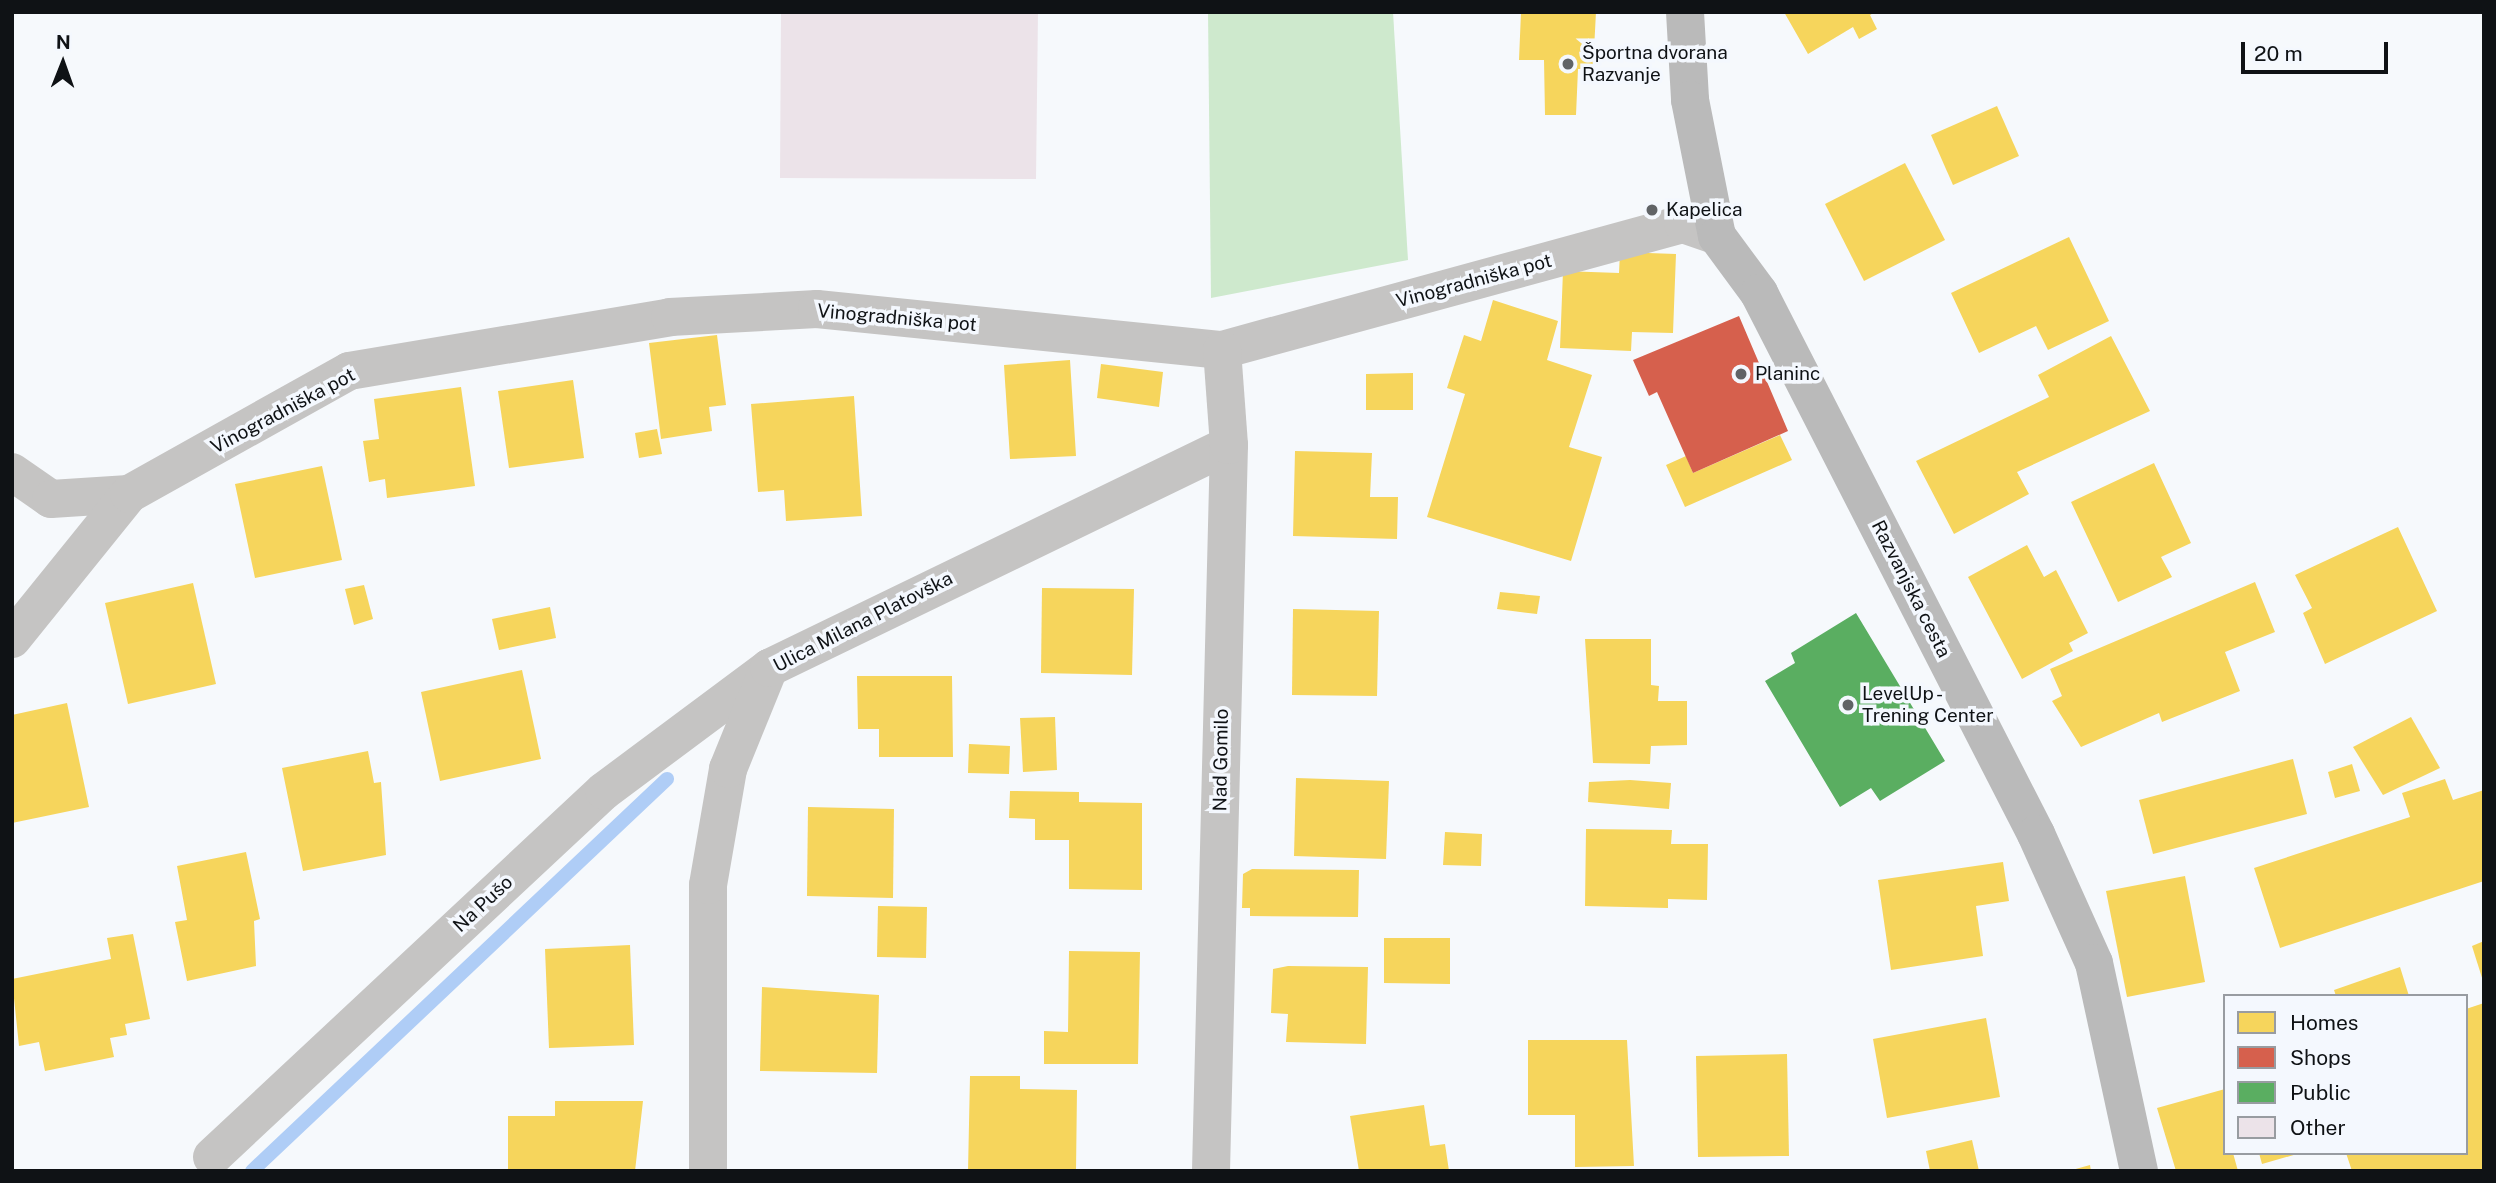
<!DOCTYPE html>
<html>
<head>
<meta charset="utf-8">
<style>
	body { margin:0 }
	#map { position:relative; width:2496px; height:1183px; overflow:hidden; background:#f6f9fc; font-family:"Public Sans",sans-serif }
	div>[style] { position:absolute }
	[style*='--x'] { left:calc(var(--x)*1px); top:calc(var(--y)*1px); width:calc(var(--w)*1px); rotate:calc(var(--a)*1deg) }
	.green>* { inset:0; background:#cee9cd }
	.homes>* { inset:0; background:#f6d55c }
	.shops>* { inset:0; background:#d6604d }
	.public>* { inset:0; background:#5aae61 }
	.stream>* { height:14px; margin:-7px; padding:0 7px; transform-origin:7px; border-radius:7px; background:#afcdf6 }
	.building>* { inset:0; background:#ece3e9 }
	.street>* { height:38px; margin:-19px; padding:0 19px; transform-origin:19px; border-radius:19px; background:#c5c4c3 }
	.secondary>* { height:38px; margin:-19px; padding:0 19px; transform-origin:19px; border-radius:19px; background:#bababa }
	.dots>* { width:19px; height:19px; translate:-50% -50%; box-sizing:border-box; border:4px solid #f4f8fe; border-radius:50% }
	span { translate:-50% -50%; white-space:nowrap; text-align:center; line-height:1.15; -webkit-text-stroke:7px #f4f8fe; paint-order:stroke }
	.poi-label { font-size:19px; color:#0f1215 }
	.left { translate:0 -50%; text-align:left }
	.street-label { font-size:19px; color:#0f1215 }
	.frame { position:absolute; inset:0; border:14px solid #0f1215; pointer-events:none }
	.legend { position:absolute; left:2223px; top:994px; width:245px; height:161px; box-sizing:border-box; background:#f4f8fe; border:2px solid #989ca1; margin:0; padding:9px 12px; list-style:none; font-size:21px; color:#0f1215 }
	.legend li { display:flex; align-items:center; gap:14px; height:35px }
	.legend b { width:35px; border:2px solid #989ca1 }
	.north { position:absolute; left:28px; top:28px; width:70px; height:70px; -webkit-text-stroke:5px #f4f8fe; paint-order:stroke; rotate:1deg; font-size:19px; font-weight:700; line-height:28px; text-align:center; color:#0f1215 }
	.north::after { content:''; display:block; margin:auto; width:24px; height:32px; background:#0f1215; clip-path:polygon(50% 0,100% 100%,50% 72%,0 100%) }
	.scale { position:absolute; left:2241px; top:42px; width:147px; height:32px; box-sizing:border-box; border:4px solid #0f1215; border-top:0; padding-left:9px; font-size:21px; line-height:24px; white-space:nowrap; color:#0f1215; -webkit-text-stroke:5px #f4f8fe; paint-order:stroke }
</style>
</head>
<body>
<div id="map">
	<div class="green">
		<i style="clip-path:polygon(1208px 12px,1393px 12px,1408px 260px,1211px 298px)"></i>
	</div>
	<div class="homes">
		<i style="clip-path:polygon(1521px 12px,1596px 12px,1593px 69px,1578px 69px,1576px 115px,1545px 115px,1544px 60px,1519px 60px)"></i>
		<i style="clip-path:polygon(1784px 12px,1875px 12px,1870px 15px,1877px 29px,1859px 39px,1853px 27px,1808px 54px)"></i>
		<i style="clip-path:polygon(1997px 106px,2019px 156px,1953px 185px,1931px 135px)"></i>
		<i style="clip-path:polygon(1905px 163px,1945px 240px,1864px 281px,1825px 204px)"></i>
		<i style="clip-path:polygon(2069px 237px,2109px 321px,2048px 350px,2036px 326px,1979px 353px,1951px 293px)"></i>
		<i style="clip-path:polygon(1620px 252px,1676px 254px,1673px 333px,1632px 332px,1631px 351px,1560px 348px,1563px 271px,1619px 273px)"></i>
		<i style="clip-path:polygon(1493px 300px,1558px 321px,1547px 360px,1592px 375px,1569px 447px,1602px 457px,1571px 561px,1427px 517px,1465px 394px,1447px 388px,1464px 335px,1481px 341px)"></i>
		<i style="clip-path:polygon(717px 335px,726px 405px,709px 407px,712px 431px,661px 439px,649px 343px)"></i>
		<i style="clip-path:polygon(2111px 336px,2150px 411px,2017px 472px,2029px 494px,1954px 534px,1916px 461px,2049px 397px,2038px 375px)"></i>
		<i style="clip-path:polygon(1070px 360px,1076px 456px,1010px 459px,1004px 365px)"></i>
		<i style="clip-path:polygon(1101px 364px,1163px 372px,1159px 407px,1097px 398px)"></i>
		<i style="clip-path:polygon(1413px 373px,1413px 410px,1366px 410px,1366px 374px)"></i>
		<i style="clip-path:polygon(573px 380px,584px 458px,509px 468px,498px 391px)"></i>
		<i style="clip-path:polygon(461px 387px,475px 486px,387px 498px,385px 479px,369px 482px,363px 441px,379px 439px,374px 399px)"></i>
		<i style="clip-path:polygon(854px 396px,862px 516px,786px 521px,784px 490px,758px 492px,751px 404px)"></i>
		<i style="clip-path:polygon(657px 429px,662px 454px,639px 458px,635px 433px)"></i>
		<i style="clip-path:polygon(1780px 435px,1792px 460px,1685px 507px,1666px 465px,1686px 456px,1693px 473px)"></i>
		<i style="clip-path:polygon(1295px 451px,1372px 453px,1370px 497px,1398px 497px,1397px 539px,1293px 536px)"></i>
		<i style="clip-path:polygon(2154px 463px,2191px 543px,2161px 557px,2172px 577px,2118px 602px,2071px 502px)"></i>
		<i style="clip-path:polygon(322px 466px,342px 560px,255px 578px,235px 484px)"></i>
		<i style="clip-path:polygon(2398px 527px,2437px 611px,2325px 664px,2303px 613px,2312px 608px,2295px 575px)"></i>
		<i style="clip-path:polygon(2027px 545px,2044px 577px,2056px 570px,2088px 633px,2069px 643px,2073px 651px,2022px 679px,1968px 577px)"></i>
		<i style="clip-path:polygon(2255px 582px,2275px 632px,2225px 652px,2240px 691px,2162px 722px,2159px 713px,2081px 747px,2052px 701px,2062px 696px,2050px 669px)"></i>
		<i style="clip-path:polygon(193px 583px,216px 684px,128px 704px,105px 603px)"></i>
		<i style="clip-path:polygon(364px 585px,373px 619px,354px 625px,345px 589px)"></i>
		<i style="clip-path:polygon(1042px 588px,1134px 589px,1132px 675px,1041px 673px)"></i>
		<i style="clip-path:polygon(1500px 592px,1540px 596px,1537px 614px,1497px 609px)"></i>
		<i style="clip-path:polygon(550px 607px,556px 638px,499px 650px,492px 619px)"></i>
		<i style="clip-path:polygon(1293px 609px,1379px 611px,1377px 696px,1292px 695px)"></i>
		<i style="clip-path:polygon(1585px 639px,1651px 639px,1651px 685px,1659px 686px,1658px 701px,1687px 701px,1687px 745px,1651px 746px,1650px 764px,1593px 763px)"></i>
		<i style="clip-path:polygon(522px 670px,541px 759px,440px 781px,421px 692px)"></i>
		<i style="clip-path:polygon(857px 676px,952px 676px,953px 757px,879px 757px,879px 729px,858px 729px)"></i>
		<i style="clip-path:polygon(67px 703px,89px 807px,12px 823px,12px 715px)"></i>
		<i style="clip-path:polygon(1055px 717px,1057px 770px,1023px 772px,1020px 718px)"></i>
		<i style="clip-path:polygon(2411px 717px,2440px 768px,2383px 795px,2353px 747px)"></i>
		<i style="clip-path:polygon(969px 744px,1010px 746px,1009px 774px,968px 773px)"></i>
		<i style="clip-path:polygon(368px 751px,374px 783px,381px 782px,386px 855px,303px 871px,282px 768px)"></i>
		<i style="clip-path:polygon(2293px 759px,2307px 814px,2153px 854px,2139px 800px)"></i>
		<i style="clip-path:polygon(2352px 764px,2360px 791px,2335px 798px,2328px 772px)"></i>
		<i style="clip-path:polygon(1296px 778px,1389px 781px,1386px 859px,1294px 856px)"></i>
		<i style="clip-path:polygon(2445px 779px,2453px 800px,2484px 790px,2484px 881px,2280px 948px,2254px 868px,2410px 817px,2402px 793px)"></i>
		<i style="clip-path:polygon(1630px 780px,1671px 783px,1669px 809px,1588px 802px,1589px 782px)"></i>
		<i style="clip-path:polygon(1010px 791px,1079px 792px,1079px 802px,1142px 803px,1142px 890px,1069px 889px,1069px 840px,1035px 840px,1035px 819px,1009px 818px)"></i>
		<i style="clip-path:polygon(808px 807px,894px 809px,893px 898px,807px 896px)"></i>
		<i style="clip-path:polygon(1586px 829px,1672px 830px,1671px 844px,1708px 844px,1707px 900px,1668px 899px,1668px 908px,1585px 906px)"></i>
		<i style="clip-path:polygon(1445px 832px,1482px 834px,1481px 866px,1443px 865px)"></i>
		<i style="clip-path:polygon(246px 852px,260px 919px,254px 921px,256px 966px,187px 981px,175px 922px,187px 920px,177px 866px)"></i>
		<i style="clip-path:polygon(2003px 862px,2009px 901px,1976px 906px,1983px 956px,1891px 970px,1878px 880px)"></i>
		<i style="clip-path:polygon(1252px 869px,1359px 870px,1358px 917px,1250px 916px,1250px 908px,1242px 908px,1243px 874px)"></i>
		<i style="clip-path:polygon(2185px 876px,2205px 982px,2127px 997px,2106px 891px)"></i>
		<i style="clip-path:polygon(878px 906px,927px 907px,926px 958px,877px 957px)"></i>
		<i style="clip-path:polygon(133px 934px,150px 1019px,125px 1024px,127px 1035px,110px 1038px,114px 1057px,45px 1071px,39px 1042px,19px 1046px,12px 979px,111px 959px,107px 938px)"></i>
		<i style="clip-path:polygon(1384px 938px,1450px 938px,1450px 984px,1384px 983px)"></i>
		<i style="clip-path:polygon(2484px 941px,2484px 981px,2483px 981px,2472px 946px)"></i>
		<i style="clip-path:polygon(630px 945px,634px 1045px,549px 1048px,545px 949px)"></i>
		<i style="clip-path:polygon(1069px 951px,1140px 952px,1138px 1064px,1044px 1064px,1044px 1031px,1068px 1032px)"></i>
		<i style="clip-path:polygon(1288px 966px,1368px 967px,1366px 1044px,1286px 1042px,1288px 1014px,1271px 1013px,1273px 969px)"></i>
		<i style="clip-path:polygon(2400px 967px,2409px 996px,2336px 996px,2334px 990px)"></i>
		<i style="clip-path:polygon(762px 987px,879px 995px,877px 1073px,760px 1071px)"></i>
		<i style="clip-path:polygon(2484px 1003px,2484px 1171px,2352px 1171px,2346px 1153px,2466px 1153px,2466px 1009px)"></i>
		<i style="clip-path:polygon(1986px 1018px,2000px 1097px,1887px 1118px,1873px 1039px)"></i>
		<i style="clip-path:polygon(1528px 1040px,1627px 1040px,1634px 1166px,1575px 1167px,1575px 1115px,1528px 1115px)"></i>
		<i style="clip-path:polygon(1787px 1054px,1789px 1156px,1698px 1157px,1696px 1056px)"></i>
		<i style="clip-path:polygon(970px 1076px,1020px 1076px,1020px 1089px,1077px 1090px,1076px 1171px,968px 1171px)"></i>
		<i style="clip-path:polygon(2225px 1089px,2225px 1153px,2233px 1153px,2238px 1171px,2176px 1171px,2157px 1108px)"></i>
		<i style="clip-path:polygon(555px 1101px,643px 1101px,635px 1171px,508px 1171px,508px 1116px,555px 1116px)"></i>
		<i style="clip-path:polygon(1424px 1105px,1430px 1146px,1445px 1144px,1449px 1171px,1359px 1171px,1350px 1116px)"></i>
		<i style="clip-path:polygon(1972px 1140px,1979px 1171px,1930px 1171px,1926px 1151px)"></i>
		<i style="clip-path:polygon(2259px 1153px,2297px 1153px,2297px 1154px,2262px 1164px)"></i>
		<i style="clip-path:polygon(2090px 1165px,2091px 1171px,2072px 1171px,2072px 1170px)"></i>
	</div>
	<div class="shops">
		<i style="clip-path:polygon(1739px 316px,1788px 431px,1693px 473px,1657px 392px,1649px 396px,1633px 360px)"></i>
	</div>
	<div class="public">
		<i style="clip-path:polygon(1856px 613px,1945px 761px,1880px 801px,1871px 788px,1840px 807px,1765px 681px,1795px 663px,1791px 653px)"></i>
	</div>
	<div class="stream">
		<i style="--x:252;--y:1171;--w:571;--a:-43.37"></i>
	</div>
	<div class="building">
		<i style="clip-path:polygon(781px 12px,1038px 12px,1036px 179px,780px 178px)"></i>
	</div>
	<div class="street">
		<i style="--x:12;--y:472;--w:47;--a:34.7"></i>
		<i style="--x:51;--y:499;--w:78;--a:-3.7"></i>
		<i style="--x:12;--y:639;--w:186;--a:-51.1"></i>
		<i style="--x:129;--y:494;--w:252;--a:-29.2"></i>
		<i style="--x:349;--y:371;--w:326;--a:-9.5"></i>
		<i style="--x:670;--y:317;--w:147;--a:-3.1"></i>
		<i style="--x:817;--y:309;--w:407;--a:5.8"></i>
		<i style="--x:1222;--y:350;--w:478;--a:-15.3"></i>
		<i style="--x:1683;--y:224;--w:36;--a:19"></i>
		<i style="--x:212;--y:1157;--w:536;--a:-43.04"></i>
		<i style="--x:604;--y:791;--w:206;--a:-36.7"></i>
		<i style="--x:708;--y:1171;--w:286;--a:-90"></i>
		<i style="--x:708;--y:885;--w:118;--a:-80.2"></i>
		<i style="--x:728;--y:769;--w:109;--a:-67.9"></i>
		<i style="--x:769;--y:668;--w:511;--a:-25.86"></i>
		<i style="--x:1211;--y:1171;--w:726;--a:-88.58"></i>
		<i style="--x:1229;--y:445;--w:95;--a:-94.2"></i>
	</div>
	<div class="secondary">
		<i style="--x:1685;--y:12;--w:88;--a:86.7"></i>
		<i style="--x:1690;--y:100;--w:139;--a:78.8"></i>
		<i style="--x:1717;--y:236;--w:71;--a:53.6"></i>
		<i style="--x:1759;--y:293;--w:608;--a:62.89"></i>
		<i style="--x:2036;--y:834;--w:141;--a:65.8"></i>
		<i style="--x:2094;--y:963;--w:213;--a:77.8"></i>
	</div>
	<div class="dots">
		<i style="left:1568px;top:64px;background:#606366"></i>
		<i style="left:1652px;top:210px;background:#606366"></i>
		<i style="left:1741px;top:374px;background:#606366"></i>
		<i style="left:1848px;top:705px;background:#606366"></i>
	</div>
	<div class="poi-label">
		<span class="left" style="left:1582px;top:64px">Športna dvorana<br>Razvanje</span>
		<span class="left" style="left:1666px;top:210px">Kapelica</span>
		<span class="left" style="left:1755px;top:374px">Planinc</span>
		<span class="left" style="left:1862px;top:705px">LevelUp -<br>Trening Center</span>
	</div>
	<div class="street-label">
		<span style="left:1474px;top:281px;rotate:-15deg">Vinogradniška pot</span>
		<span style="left:897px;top:318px;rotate:5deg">Vinogradniška pot</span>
		<span style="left:283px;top:411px;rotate:-28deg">Vinogradniška pot</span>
		<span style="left:1911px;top:589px;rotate:63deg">Razvanjska cesta</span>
		<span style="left:863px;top:622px;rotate:-27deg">Ulica Milana Platovška</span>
		<span style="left:1221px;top:760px;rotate:-89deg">Nad Gomilo</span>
		<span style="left:483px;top:904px;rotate:-43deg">Na Pušo</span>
	</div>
	<div class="frame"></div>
	<ul class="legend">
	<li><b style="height:19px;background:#f6d55c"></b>Homes</li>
	<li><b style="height:19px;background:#d6604d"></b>Shops</li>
	<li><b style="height:19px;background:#5aae61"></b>Public</li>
	<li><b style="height:19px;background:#ece3e9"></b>Other</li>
	</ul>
	<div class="north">N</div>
	<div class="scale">20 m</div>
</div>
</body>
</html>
